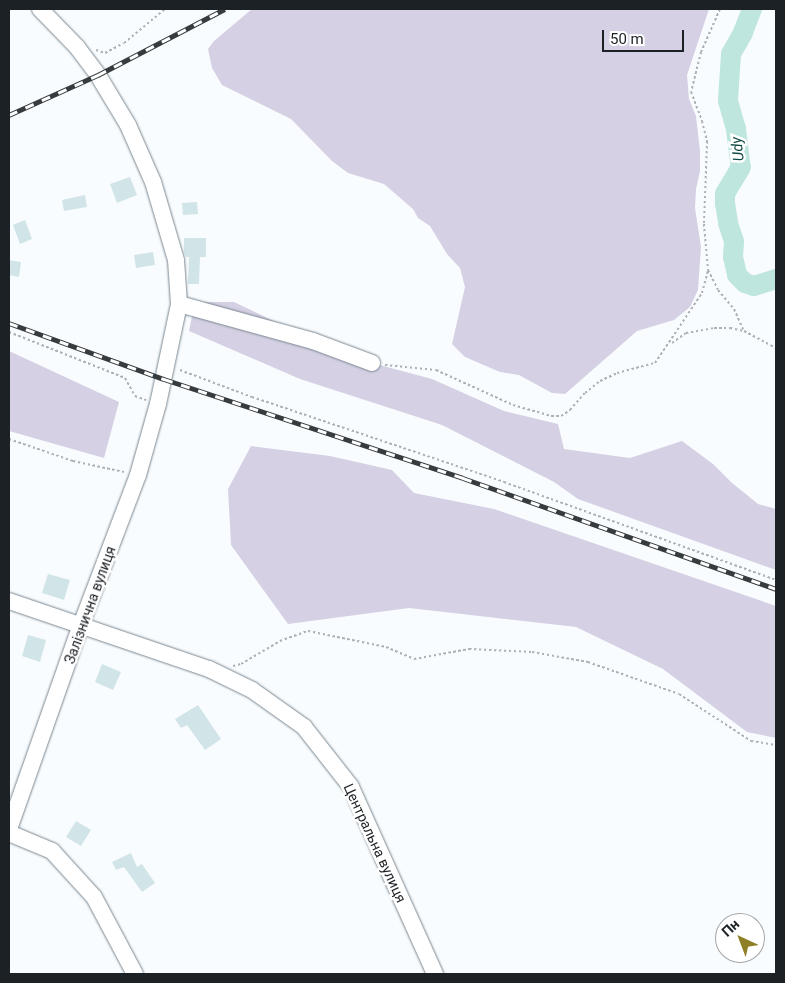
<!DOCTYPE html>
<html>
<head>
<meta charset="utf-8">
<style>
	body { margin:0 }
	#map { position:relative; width:785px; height:983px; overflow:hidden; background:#f9fcfe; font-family:Roboto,sans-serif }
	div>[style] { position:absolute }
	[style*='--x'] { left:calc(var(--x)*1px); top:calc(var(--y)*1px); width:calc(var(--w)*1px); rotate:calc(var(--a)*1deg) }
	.green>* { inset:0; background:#d5d0e3 }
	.river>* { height:20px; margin:-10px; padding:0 10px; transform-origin:10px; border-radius:10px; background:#bee6df }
	.building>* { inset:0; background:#d1e4e8 }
	.path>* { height:2px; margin-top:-1px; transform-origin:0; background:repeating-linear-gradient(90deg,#adb1b4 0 2.5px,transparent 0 5px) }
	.roads { filter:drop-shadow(0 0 1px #7a8791) drop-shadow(0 0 1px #7a8791) }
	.minor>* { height:16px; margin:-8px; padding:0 8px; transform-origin:8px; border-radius:8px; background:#fff }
	.rail>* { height:5px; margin-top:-2.5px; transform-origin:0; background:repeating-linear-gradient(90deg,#fff 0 9px,#363b3e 0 18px); box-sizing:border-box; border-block:1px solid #363b3e }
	span { translate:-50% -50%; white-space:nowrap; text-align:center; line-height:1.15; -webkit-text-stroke:5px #fff; paint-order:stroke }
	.street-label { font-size:14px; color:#1c2125 }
	.water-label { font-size:15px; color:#0f4842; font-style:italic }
	.frame { position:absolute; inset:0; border:10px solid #1c2125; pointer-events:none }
	.north { position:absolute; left:715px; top:913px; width:50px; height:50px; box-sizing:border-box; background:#fff; border:1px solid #a4a6a8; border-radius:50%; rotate:317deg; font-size:14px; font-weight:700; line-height:20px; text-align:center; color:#1c2125 }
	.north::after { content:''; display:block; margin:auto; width:18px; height:22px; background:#8f7f26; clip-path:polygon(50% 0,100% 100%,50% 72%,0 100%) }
	.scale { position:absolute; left:602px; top:30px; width:82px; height:22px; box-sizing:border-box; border:2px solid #1c2125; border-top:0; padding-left:6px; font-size:15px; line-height:18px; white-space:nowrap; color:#1c2125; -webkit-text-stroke:4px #fff; paint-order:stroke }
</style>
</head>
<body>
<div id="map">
	<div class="green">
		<i style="clip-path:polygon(252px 9px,709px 9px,687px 75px,689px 99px,696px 116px,700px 151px,700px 171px,696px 189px,695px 208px,701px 247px,698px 290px,690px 307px,674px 320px,637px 331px,565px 394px,552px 393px,519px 375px,500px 372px,465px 357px,452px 344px,465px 287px,460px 268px,447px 254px,430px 226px,418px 218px,413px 209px,384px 184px,348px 173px,332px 161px,291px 119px,222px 85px,212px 68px,208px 49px,214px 41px)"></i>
		<i style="clip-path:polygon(195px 302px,234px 302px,286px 327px,372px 363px,432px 379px,504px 411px,558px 424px,564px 449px,630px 458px,682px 441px,713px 464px,731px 482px,758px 504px,776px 509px,776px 570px,578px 499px,554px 482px,442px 425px,300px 379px,189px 331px)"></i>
		<i style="clip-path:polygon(9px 351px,119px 402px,104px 458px,9px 431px)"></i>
		<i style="clip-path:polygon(251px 446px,330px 456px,392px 470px,414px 493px,494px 509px,776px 606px,776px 738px,747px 732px,663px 669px,576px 627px,409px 608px,288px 624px,231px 545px,228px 489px)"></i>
	</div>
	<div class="river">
		<i style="--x:752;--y:9;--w:26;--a:111"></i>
		<i style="--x:743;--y:33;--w:24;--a:120"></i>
		<i style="--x:731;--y:54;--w:47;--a:93.7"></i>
		<i style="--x:728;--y:101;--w:29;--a:74"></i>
		<i style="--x:736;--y:129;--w:38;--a:83"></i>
		<i style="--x:741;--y:167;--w:31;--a:121"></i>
		<i style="--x:725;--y:194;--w:9;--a:90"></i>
		<i style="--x:725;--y:203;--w:20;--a:81"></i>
		<i style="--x:728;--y:223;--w:20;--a:72"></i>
		<i style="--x:734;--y:242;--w:15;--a:94"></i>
		<i style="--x:733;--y:257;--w:18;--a:77"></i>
		<i style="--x:737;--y:275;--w:11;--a:45"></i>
		<i style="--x:745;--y:283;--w:9;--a:18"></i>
		<i style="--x:754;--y:286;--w:23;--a:-18"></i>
	</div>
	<div class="building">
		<i style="clip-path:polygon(130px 177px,137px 195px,117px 203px,110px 184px)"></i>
		<i style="clip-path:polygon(85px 195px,87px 207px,64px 211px,62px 200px)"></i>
		<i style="clip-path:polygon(197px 202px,198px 214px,183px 215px,182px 203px)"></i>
		<i style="clip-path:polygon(25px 220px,32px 239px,20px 244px,13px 225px)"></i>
		<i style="clip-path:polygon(184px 238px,206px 238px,206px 257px,200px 257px,199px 284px,188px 284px,189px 257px,186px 257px,184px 252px)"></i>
		<i style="clip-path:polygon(153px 252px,155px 265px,136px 268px,134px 255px)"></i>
		<i style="clip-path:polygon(9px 260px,21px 262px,19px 277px,9px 275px)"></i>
		<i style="clip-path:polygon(48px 574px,70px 580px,64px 600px,42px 593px)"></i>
		<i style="clip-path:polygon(28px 635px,46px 640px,40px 662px,22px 656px)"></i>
		<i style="clip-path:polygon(102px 664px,121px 672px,113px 690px,95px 682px)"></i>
		<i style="clip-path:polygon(198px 705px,221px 739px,205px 750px,187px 725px,181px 728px,175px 719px)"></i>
		<i style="clip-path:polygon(76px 821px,91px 830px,81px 846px,66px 837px)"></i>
		<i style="clip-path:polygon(131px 853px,137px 867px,142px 864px,155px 883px,142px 892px,124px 867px,116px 870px,112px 862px)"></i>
	</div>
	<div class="path">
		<i style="--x:720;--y:9;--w:47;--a:113.8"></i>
		<i style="--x:701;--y:52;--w:41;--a:104"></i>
		<i style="--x:691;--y:92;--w:31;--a:69"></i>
		<i style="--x:702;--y:121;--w:21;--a:76"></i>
		<i style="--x:707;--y:141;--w:83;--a:92.1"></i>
		<i style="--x:704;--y:224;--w:46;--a:85"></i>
		<i style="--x:708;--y:270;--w:22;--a:63"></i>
		<i style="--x:718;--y:290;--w:25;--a:50"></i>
		<i style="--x:734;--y:309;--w:24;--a:66"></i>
		<i style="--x:96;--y:50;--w:9;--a:18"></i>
		<i style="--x:105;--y:53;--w:21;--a:-28"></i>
		<i style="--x:124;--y:43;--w:53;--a:-39.7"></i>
		<i style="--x:9;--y:332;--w:125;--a:21.6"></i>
		<i style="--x:125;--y:378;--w:21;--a:61"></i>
		<i style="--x:135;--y:396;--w:12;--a:20"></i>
		<i style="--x:672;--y:343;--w:17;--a:-36"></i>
		<i style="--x:686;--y:333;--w:28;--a:-10"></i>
		<i style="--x:714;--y:328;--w:16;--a:0"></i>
		<i style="--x:730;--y:328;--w:14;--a:12"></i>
		<i style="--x:744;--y:331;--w:36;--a:28"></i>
		<i style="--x:385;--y:365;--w:51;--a:5.6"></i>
		<i style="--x:436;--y:370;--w:85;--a:24.4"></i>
		<i style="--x:513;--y:405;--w:40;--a:16"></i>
		<i style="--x:551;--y:416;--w:10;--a:0"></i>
		<i style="--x:561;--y:416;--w:11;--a:-34"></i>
		<i style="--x:570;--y:410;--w:23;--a:-49"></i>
		<i style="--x:585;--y:393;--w:19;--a:-39"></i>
		<i style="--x:600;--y:381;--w:19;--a:-25"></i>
		<i style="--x:617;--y:373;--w:39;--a:-15"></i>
		<i style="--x:655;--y:363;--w:84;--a:-56.1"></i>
		<i style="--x:702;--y:293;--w:24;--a:-75"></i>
		<i style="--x:180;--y:370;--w:77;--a:20.6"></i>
		<i style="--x:252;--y:397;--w:266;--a:18.6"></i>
		<i style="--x:504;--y:482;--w:289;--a:19.8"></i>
		<i style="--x:9;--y:439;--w:68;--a:19"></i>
		<i style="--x:73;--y:461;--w:52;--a:12.2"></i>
		<i style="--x:233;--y:666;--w:8;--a:-14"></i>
		<i style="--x:241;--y:664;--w:45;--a:-30.5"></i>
		<i style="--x:280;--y:641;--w:30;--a:-20"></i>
		<i style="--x:308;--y:631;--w:80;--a:11.6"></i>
		<i style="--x:386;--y:647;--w:30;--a:23"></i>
		<i style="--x:414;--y:659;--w:56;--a:-10.3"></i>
		<i style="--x:469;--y:649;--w:63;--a:2.7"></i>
		<i style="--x:532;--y:652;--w:57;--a:10.1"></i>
		<i style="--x:588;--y:662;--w:96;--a:19.4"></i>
		<i style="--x:679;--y:694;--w:86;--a:33.1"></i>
		<i style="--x:751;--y:741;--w:25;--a:9"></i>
	</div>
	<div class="roads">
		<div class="minor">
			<i style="--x:179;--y:304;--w:139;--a:15.4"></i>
			<i style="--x:313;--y:341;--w:63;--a:20.4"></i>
			<i style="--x:9;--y:601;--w:211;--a:18.8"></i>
			<i style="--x:209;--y:669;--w:48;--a:26"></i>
			<i style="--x:252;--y:690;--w:64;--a:35.4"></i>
			<i style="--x:304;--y:727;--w:76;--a:51.9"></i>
			<i style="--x:351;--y:787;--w:205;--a:65.8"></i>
			<i style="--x:9;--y:829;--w:216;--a:-70.6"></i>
			<i style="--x:81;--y:625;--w:160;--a:-69.2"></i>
			<i style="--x:138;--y:475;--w:74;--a:-74.3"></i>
			<i style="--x:158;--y:404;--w:102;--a:-78.1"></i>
			<i style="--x:179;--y:304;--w:44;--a:-93.9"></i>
			<i style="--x:176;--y:260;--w:81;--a:-106.4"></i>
			<i style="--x:153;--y:182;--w:62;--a:-113.7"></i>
			<i style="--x:128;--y:125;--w:58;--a:-121"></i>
			<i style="--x:98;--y:75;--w:35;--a:-127"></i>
			<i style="--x:77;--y:47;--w:53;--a:-134.2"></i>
			<i style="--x:9;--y:833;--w:47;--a:22.7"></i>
			<i style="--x:52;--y:851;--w:62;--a:47.6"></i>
			<i style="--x:94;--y:897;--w:87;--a:62"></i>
		</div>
	</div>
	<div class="rail">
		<i style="--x:9;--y:115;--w:98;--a:-24.2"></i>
		<i style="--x:98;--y:75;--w:143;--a:-27.5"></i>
		<i style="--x:9;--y:323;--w:165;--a:19.9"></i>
		<i style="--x:164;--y:379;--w:315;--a:18.3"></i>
		<i style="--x:463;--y:478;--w:332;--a:19.5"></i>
	</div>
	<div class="street-label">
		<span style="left:90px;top:605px;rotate:-70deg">Залізнична вулиця</span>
		<span style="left:375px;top:843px;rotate:65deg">Центральна вулиця</span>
	</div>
	<div class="water-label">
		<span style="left:738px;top:149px;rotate:-96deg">Udy</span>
	</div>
	<div class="frame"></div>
	<div class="north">Пн</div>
	<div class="scale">50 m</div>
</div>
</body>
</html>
